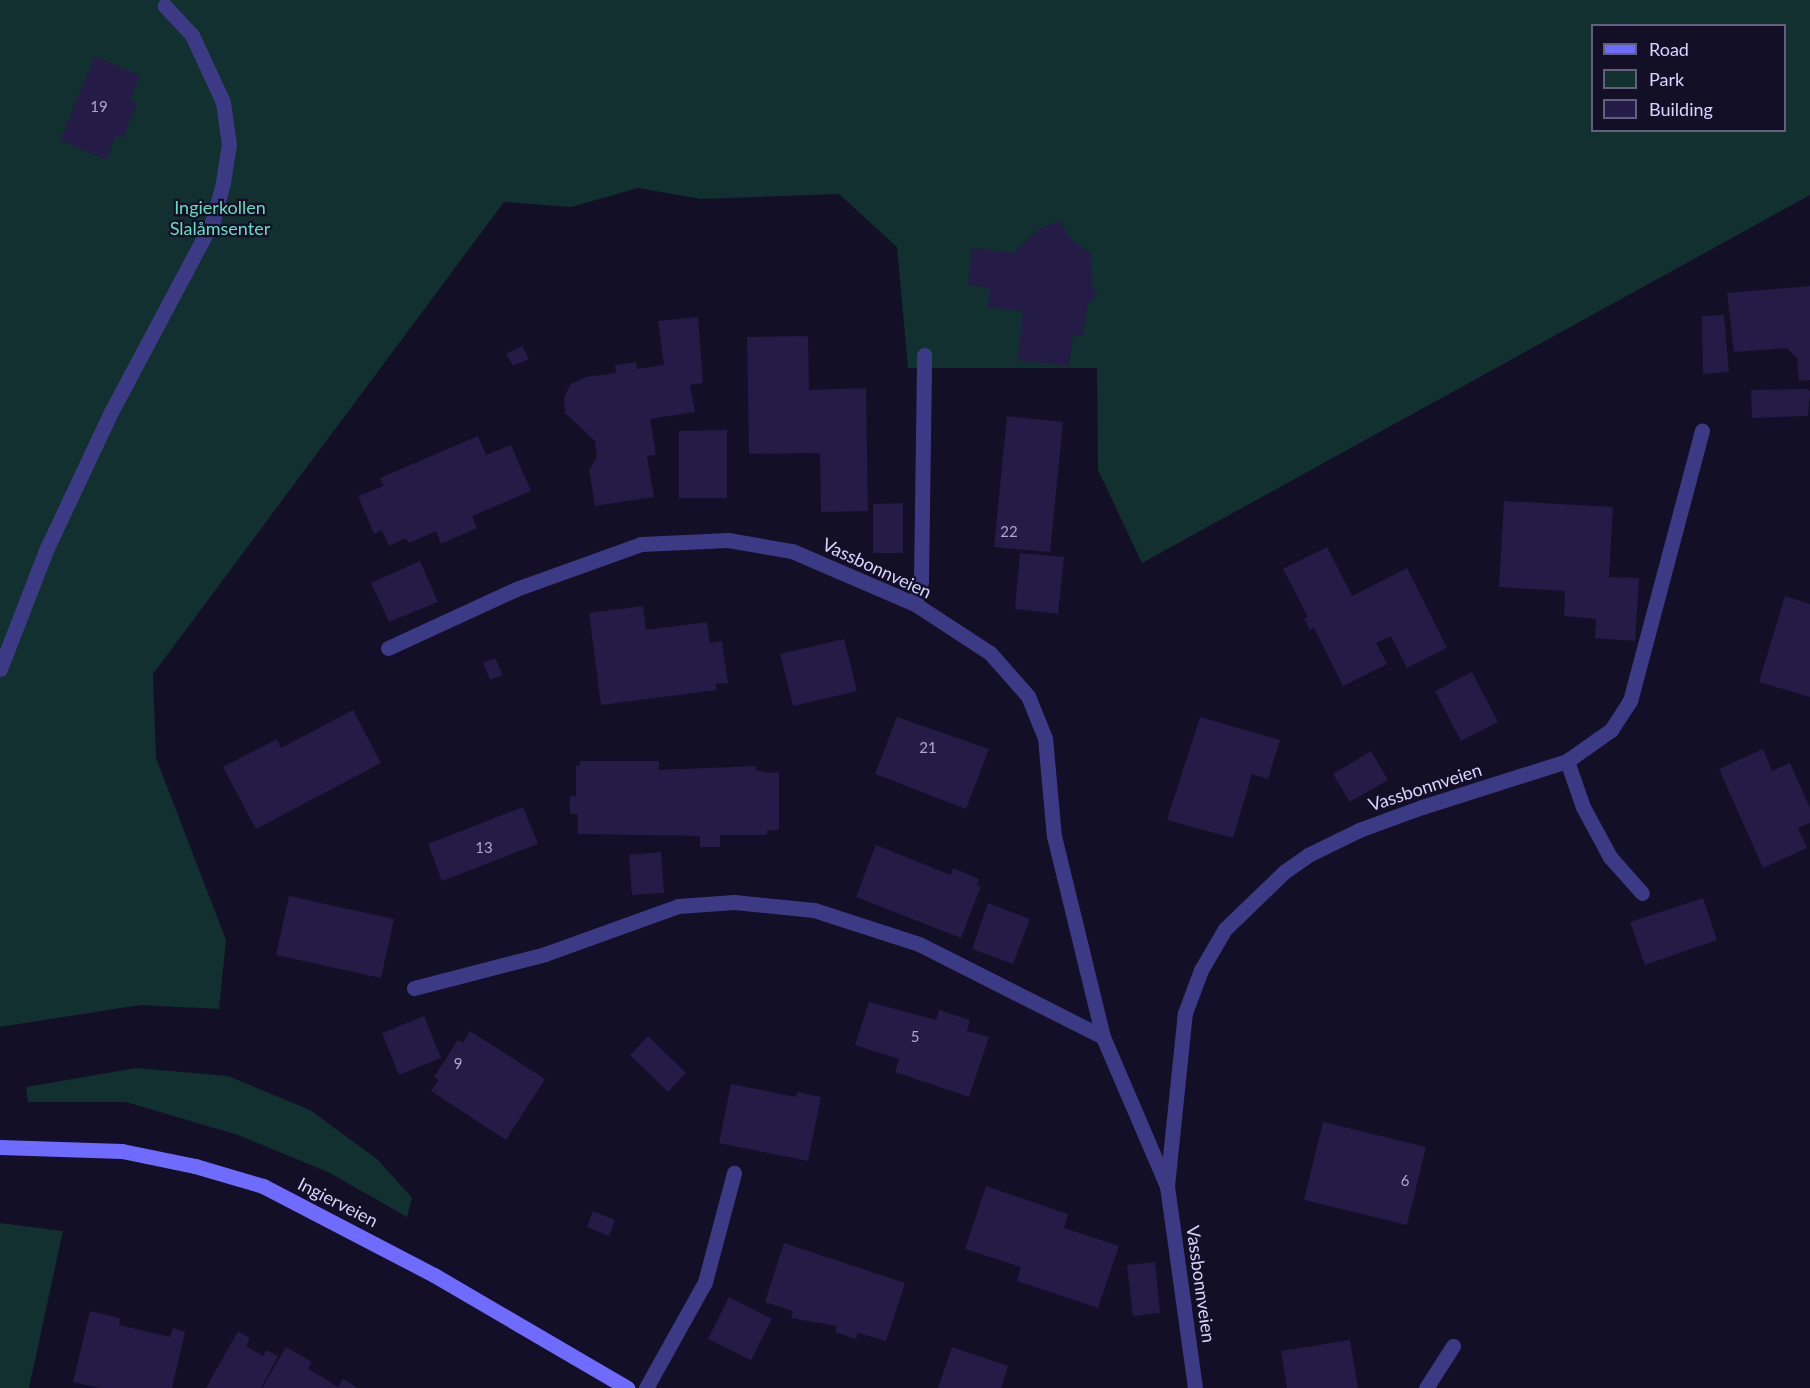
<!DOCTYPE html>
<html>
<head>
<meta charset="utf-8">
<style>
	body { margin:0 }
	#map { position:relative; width:1810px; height:1388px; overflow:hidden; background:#130f26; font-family:Lato,sans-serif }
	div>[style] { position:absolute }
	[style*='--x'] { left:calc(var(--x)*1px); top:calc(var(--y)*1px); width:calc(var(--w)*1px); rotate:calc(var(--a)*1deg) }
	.green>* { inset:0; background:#12302f }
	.building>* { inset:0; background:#241b47 }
	.service>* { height:15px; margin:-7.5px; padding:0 7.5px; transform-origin:7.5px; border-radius:7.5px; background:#3d3a85 }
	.minor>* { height:15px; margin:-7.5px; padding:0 7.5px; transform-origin:7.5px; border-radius:7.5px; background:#3d3a85 }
	.secondary>* { height:15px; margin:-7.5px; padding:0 7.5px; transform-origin:7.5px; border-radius:7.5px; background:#6f6bff }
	span { translate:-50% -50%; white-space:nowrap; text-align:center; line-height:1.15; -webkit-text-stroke:4.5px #130f26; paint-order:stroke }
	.number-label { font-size:15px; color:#aca6d1 }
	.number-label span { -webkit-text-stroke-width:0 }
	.park-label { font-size:18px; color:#5fe0c0 }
	.street-label { font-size:18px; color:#d9d4ff }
	.legend { position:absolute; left:1591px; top:24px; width:195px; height:108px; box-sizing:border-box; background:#130f26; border:2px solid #625e7d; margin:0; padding:8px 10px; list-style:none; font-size:18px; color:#d9d4ff }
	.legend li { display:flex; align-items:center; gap:12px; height:30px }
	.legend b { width:30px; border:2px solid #625e7d }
</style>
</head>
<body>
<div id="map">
	<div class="green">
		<i style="clip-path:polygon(evenodd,0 0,1810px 0,1810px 195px,1142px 563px,1098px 470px,1097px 368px,908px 368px,897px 247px,839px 194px,701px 199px,638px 188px,571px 207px,504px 202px,153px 674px,156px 758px,226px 940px,219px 1009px,140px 1005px,0 1027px,0 0,1592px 26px,1784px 26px,1784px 130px,1592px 130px,1592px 26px)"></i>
		<i style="clip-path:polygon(136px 1068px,228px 1076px,310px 1110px,377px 1159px,412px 1198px,407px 1217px,330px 1173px,238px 1135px,126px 1102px,28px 1102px,26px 1087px)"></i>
		<i style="clip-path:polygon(0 1223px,63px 1231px,29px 1388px,0 1388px)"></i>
	</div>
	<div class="building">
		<i style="clip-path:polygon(95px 56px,140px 76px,130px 100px,137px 103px,123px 138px,116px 135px,106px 160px,60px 140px)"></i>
		<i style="clip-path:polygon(1059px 220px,1071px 239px,1091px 254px,1092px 285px,1097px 294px,1087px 305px,1083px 336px,1073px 334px,1069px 366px,1018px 360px,1023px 311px,988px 307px,990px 288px,968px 285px,972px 248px,1014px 253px,1036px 231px)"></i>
		<i style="clip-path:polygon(1810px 286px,1810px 380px,1799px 381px,1797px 358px,1787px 348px,1734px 352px,1727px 293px)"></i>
		<i style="clip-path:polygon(1724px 315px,1729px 372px,1703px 374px,1702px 316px)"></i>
		<i style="clip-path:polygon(698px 317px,703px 383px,690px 385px,695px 412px,650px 419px,656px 455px,647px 456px,654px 497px,595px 506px,589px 470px,597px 457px,595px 441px,565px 413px,564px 397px,571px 384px,585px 377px,616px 373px,615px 365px,636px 362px,637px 369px,664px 365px,658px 321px)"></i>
		<i style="clip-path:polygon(808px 336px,809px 390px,866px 388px,868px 511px,821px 512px,820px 453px,749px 454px,747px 337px)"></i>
		<i style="clip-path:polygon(522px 346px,529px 359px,513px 366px,506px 354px)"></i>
		<i style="clip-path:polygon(1807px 389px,1810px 391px,1808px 416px,1752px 418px,1751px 390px)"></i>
		<i style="clip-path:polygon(1007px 416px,1063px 422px,1050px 552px,994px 547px)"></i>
		<i style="clip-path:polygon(727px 430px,727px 498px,679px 498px,679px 431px)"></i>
		<i style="clip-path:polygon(478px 436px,486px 455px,511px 445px,531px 491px,472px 516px,477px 528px,441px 544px,436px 531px,409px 543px,406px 538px,389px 546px,382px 530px,374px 534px,358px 496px,384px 486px,380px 478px)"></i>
		<i style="clip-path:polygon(1504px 501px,1613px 507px,1609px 577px,1639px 578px,1635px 641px,1595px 638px,1596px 619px,1564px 616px,1565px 591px,1499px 587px)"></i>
		<i style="clip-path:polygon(903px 503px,903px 553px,873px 553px,873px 504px)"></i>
		<i style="clip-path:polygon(1327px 547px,1352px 596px,1407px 568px,1447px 648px,1407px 668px,1391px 636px,1376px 643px,1387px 664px,1343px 686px,1314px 628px,1310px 630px,1304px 619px,1308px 617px,1283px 569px)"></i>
		<i style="clip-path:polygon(1020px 553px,1064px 557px,1058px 614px,1015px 609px)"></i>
		<i style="clip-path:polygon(420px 561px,438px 602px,389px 622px,371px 583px)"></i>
		<i style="clip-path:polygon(1785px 596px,1810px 604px,1810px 697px,1759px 682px)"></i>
		<i style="clip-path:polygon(643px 606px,646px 630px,707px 622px,710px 643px,722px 641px,728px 683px,716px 684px,717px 690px,601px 705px,589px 613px)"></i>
		<i style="clip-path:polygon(844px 639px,857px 691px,793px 706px,780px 654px)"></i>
		<i style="clip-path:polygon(495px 658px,503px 675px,490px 680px,483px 663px)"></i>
		<i style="clip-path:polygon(1472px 672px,1498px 722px,1461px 741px,1435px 691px)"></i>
		<i style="clip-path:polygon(353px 710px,381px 763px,256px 829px,223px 767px,277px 739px,281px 748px)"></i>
		<i style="clip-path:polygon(897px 717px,989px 749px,966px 809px,875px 774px)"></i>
		<i style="clip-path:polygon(1200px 717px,1280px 740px,1268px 779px,1252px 774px,1233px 838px,1167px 820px)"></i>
		<i style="clip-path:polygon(1763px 749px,1772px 771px,1790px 763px,1810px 808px,1810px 823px,1798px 828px,1807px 848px,1763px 868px,1719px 769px)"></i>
		<i style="clip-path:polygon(1371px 751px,1388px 780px,1350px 802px,1333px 774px)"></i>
		<i style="clip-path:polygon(580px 761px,659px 761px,659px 770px,756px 766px,756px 770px,767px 773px,779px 772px,779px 830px,767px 830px,767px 835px,720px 835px,720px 847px,700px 847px,700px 836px,578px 834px,578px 814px,570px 814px,570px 796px,576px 796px,576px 765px,580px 766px)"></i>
		<i style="clip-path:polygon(523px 807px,538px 844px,442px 881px,428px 844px)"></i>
		<i style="clip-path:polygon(876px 845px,951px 875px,953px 868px,979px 879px,977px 885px,981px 886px,961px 938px,856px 897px)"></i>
		<i style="clip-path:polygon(661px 852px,664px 893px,632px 895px,629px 855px)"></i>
		<i style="clip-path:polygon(289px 896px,394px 919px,381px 978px,276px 955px)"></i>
		<i style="clip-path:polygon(1703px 898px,1717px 940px,1645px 965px,1630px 922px)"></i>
		<i style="clip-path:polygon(988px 903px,1030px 919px,1013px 964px,972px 949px)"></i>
		<i style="clip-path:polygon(869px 1002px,936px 1020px,939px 1010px,970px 1020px,967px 1031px,989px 1037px,969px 1097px,895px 1072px,899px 1059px,855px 1045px)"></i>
		<i style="clip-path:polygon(424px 1016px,441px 1058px,399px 1075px,382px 1033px)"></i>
		<i style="clip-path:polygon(470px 1031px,545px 1079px,506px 1140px,431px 1091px,439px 1080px,434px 1077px,458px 1040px,463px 1043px)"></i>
		<i style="clip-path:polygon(648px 1036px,686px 1073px,668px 1092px,630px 1055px)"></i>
		<i style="clip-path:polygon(731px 1084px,796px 1097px,797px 1092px,821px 1097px,808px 1161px,719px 1143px)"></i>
		<i style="clip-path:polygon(1323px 1122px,1426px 1147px,1407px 1225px,1304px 1200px)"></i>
		<i style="clip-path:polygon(986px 1186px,1068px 1214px,1064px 1228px,1119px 1246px,1098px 1308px,1017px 1281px,1021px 1267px,965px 1249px)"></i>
		<i style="clip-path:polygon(593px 1211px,615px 1220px,609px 1236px,587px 1227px)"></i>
		<i style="clip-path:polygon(784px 1243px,905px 1283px,886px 1341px,858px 1333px,856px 1339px,835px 1332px,837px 1326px,791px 1318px,793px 1311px,765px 1302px)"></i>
		<i style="clip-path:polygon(1155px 1262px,1160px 1313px,1133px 1316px,1127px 1265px)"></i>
		<i style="clip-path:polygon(729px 1297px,772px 1319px,751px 1360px,708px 1339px)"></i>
		<i style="clip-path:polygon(90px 1311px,120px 1318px,119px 1325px,170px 1337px,173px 1328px,185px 1332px,172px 1388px,100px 1388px,73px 1382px)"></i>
		<i style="clip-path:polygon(238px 1331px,250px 1338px,246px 1346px,263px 1356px,266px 1350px,278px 1356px,261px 1388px,206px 1388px)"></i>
		<i style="clip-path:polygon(1350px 1340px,1358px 1388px,1287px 1388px,1281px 1351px)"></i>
		<i style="clip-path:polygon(286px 1347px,312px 1362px,308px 1369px,322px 1377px,338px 1387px,343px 1379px,358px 1388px,262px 1388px)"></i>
		<i style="clip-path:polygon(952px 1347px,1008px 1366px,1001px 1388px,938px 1388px)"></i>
	</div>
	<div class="service">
		<i style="--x:915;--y:604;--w:24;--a:-75"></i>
		<i style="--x:921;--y:581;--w:226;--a:-89.2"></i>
		<i style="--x:0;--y:669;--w:130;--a:-68.8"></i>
		<i style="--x:47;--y:548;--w:150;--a:-64.8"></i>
		<i style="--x:111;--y:412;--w:217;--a:-62"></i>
		<i style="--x:213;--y:220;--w:39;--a:-75"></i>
		<i style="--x:223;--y:182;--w:37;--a:-81"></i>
		<i style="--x:229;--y:145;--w:43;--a:-97.9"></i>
		<i style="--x:223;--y:102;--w:74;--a:-114.8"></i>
		<i style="--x:192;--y:35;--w:40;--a:-133"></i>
		<i style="--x:1567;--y:761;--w:49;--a:70.8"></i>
		<i style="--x:1583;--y:807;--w:57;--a:61.6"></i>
		<i style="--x:1610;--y:857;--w:48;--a:48.4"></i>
		<i style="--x:414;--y:988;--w:135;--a:-14.5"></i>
		<i style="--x:646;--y:1388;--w:121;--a:-60.9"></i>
		<i style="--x:705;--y:1282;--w:113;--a:-75.1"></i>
		<i style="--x:1426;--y:1388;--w:50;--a:-57.3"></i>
	</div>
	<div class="minor">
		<i style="--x:388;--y:648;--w:141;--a:-24.7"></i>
		<i style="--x:516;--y:589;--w:133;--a:-19.8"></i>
		<i style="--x:641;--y:544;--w:87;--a:-2.6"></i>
		<i style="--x:728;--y:540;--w:65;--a:9.8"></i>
		<i style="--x:792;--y:551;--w:134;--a:23.3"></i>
		<i style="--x:915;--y:604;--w:90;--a:33.2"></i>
		<i style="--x:990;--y:653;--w:57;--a:48.5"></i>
		<i style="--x:1028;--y:696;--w:45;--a:68"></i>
		<i style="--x:1045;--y:738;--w:98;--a:84.8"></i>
		<i style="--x:1054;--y:836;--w:207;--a:76.3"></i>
		<i style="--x:1103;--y:1037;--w:162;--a:66.8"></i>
		<i style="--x:1167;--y:1186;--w:204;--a:82.1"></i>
		<i style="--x:545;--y:954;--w:141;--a:-19.8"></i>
		<i style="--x:678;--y:906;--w:56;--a:-4.1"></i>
		<i style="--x:734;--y:902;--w:80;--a:5.7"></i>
		<i style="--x:814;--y:910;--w:110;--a:17.9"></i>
		<i style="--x:919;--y:944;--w:206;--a:26.8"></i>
		<i style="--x:1167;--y:1186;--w:174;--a:-84.1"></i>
		<i style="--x:1185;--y:1013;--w:46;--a:-69.6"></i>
		<i style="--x:1201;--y:970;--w:48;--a:-59.7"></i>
		<i style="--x:1225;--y:929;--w:82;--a:-44"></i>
		<i style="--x:1284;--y:872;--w:29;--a:-35"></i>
		<i style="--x:1308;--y:855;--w:57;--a:-26.1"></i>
		<i style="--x:1359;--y:830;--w:67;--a:-20.1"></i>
		<i style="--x:1422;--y:807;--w:152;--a:-17.6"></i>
		<i style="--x:1567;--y:761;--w:54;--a:-35.2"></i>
		<i style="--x:1611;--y:730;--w:35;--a:-57"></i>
		<i style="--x:1630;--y:701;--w:280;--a:-75.1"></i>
	</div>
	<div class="secondary">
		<i style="--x:0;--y:1147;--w:122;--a:1.9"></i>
		<i style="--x:122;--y:1151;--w:75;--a:11.6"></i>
		<i style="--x:195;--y:1166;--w:71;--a:16.4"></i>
		<i style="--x:263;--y:1186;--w:193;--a:27.5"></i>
		<i style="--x:434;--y:1275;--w:224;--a:30.3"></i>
	</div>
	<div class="number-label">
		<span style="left:99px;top:107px">19</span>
		<span style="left:1009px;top:532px">22</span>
		<span style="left:928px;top:748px">21</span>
		<span style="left:484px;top:848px">13</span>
		<span style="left:915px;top:1037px">5</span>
		<span style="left:458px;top:1064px">9</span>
		<span style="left:1405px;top:1181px">6</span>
	</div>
	<div class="park-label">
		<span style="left:220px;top:218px">Ingierkollen<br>Slalåmsenter</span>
	</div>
	<div class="street-label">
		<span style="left:877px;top:568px;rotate:25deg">Vassbonnveien</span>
		<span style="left:1425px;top:787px;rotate:-18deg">Vassbonnveien</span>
		<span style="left:338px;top:1202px;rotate:27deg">Ingierveien</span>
		<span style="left:1201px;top:1284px;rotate:82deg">Vassbonnveien</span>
	</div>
	<ul class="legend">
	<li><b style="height:8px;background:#6f6bff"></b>Road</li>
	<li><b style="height:16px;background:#12302f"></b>Park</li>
	<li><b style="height:16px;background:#241b47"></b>Building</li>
	</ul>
</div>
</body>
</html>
